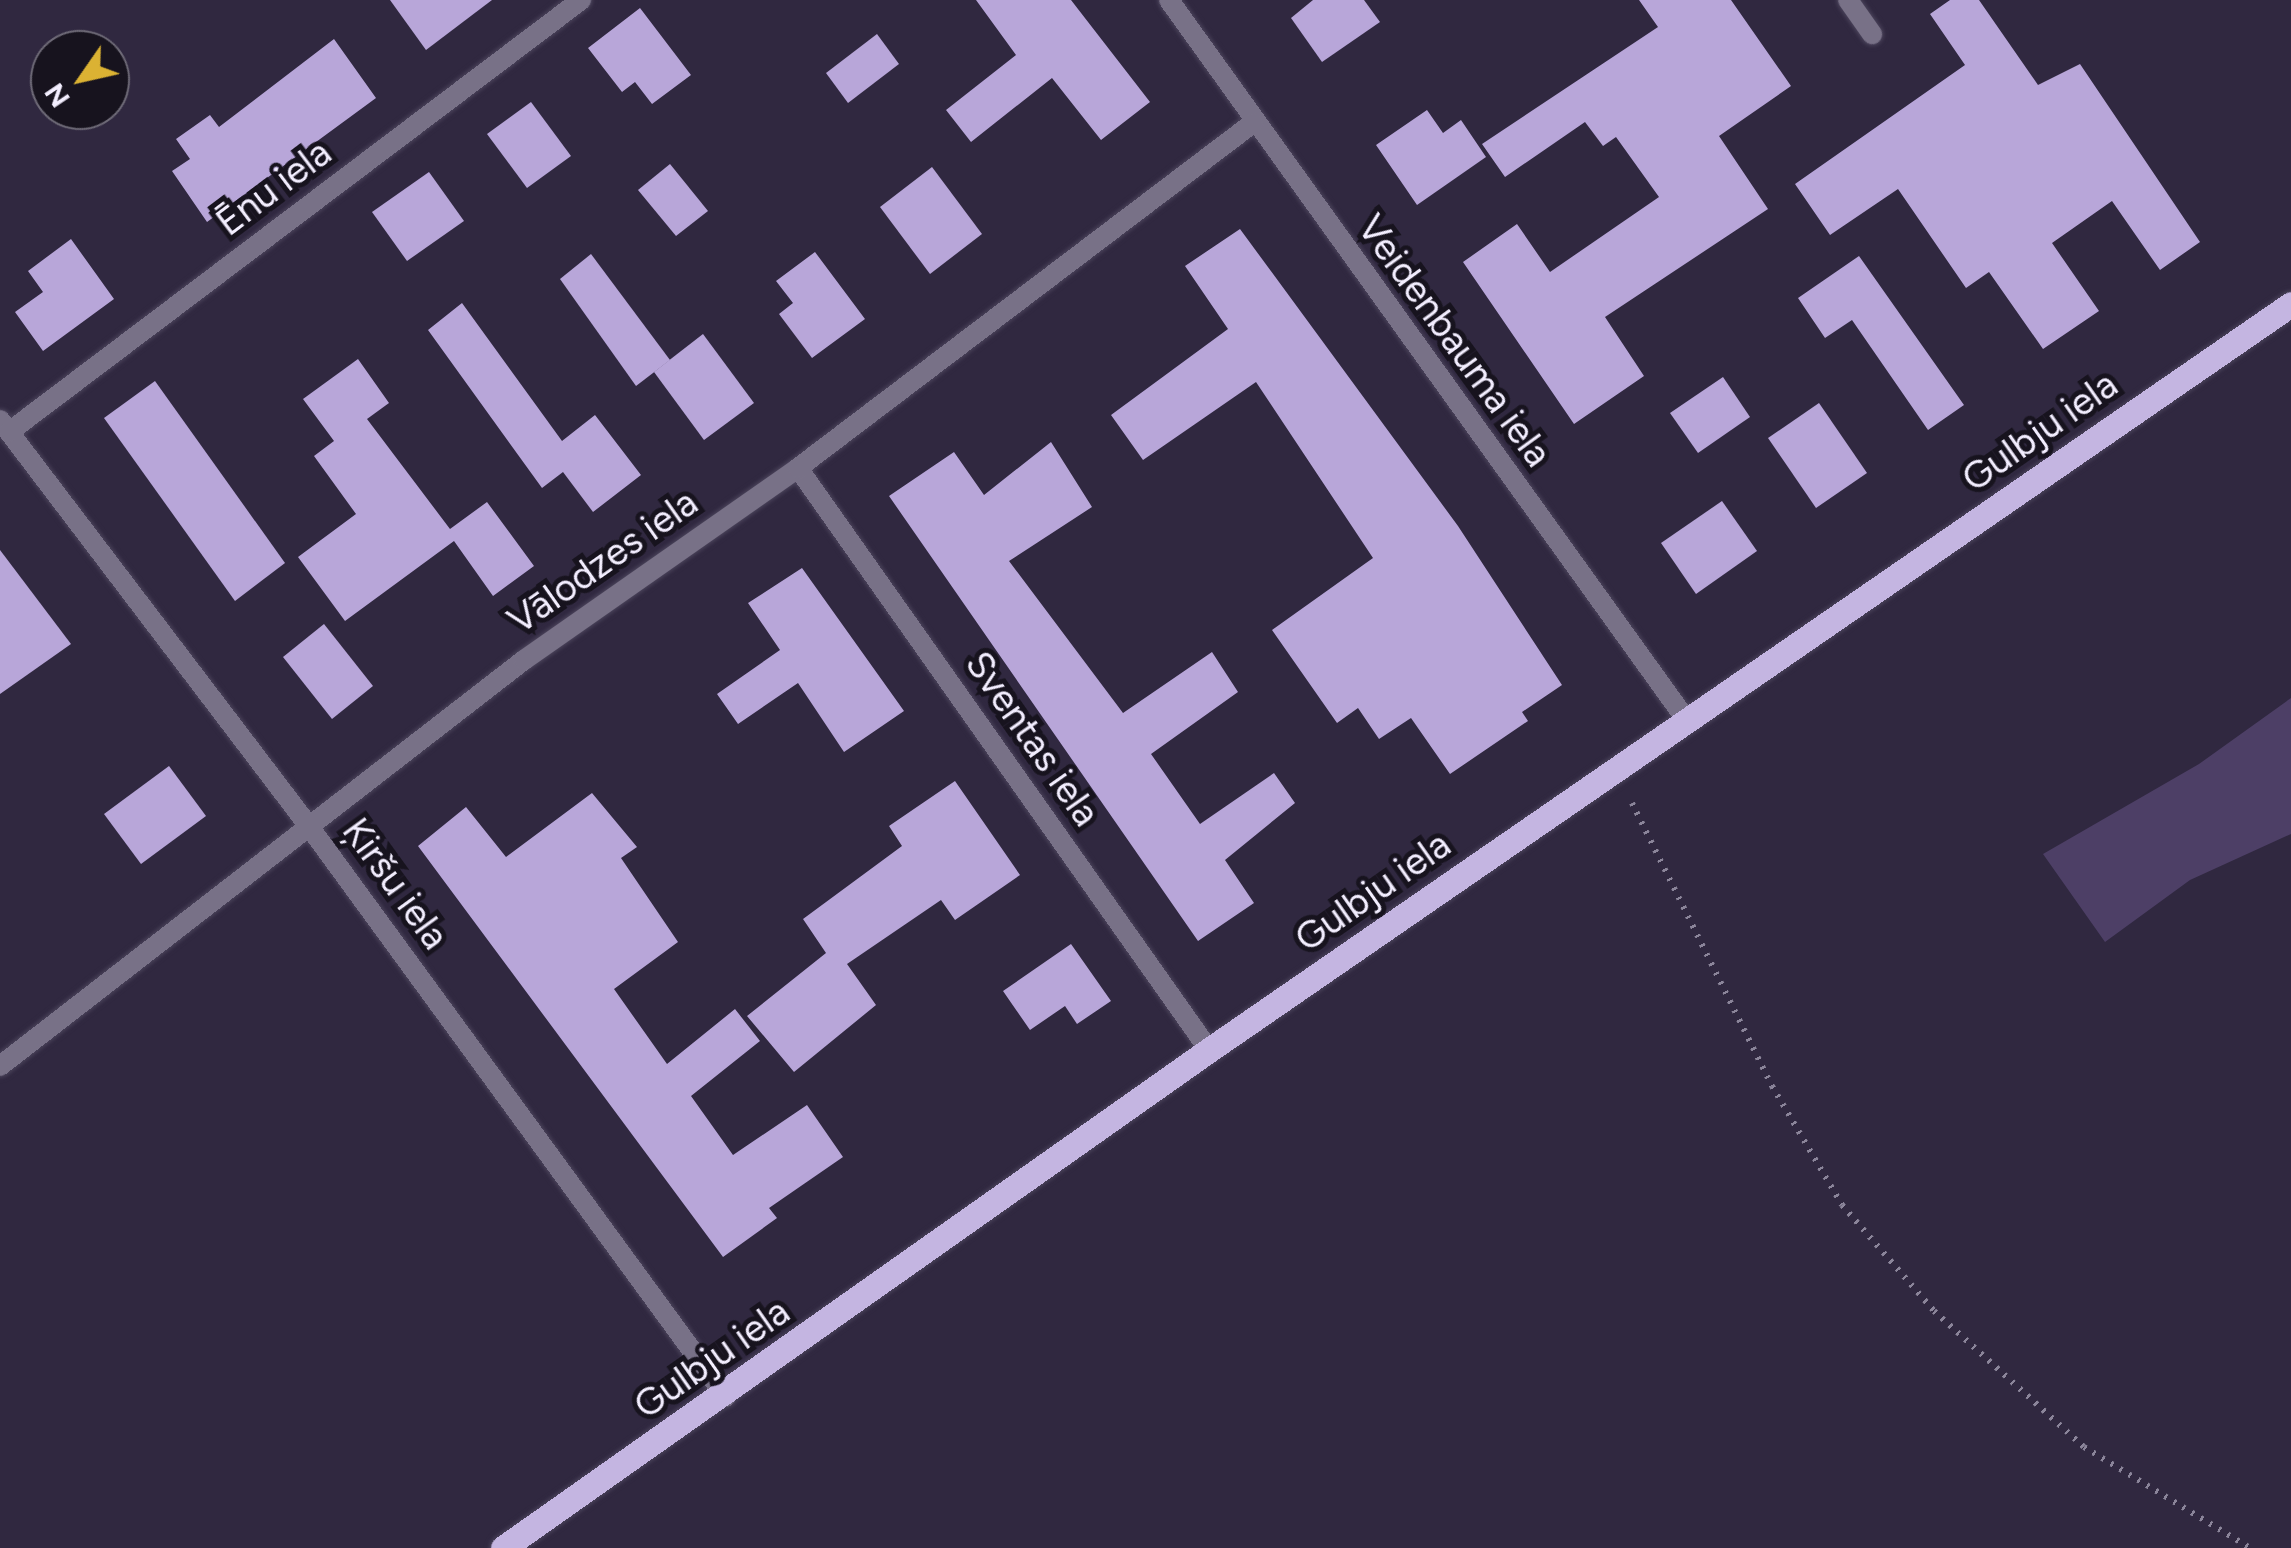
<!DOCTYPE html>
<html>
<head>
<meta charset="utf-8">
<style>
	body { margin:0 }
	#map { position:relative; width:2291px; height:1548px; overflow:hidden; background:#302840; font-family:Figtree,sans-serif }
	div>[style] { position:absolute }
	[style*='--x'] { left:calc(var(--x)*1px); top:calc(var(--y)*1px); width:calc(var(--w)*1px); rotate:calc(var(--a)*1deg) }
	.green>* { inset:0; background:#4d3f66 }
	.building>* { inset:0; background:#b8a6d9 }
	.path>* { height:6px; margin-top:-3px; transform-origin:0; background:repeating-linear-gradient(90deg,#8b859a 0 2.5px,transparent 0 10.5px) }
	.roads { filter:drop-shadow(0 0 2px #4b445b) drop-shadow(0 0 2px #4b445b) }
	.minor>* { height:20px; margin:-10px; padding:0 10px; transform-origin:10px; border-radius:10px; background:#787187 }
	.primary>* { height:25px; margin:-12.5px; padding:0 12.5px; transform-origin:12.5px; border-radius:12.5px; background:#c4b5e1 }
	span { translate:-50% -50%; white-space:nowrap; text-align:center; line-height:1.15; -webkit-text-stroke:10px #17131e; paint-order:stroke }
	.street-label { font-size:38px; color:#f3eeff }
	.north { position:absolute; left:30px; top:30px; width:100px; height:100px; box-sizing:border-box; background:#17131e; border:2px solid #6f6b78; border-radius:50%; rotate:236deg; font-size:28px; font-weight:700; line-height:40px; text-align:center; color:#f3eeff }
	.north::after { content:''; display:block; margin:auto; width:35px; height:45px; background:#dbb233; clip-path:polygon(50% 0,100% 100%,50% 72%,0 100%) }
</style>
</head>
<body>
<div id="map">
	<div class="green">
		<i style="clip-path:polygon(2291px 698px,2291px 834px,2190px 880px,2105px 942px,2043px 854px,2199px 764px)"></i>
	</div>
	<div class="building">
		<i style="clip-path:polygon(390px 0,492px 0,426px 50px)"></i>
		<i style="clip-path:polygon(976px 0,1071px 0,1150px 102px,1101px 140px,1052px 78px,971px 142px,946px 110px,1016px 55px)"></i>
		<i style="clip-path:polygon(1313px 0,1364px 0,1380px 22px,1322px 62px,1291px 18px)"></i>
		<i style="clip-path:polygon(1639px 0,1731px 0,1791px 86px,1719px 136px,1768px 209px,1605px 317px,1644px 376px,1574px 424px,1463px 262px,1517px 224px,1550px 272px,1659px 197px,1616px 137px,1603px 146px,1585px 122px,1505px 177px,1482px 144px,1658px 27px)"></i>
		<i style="clip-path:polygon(1950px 0,1979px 0,2038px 85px,2080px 64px,2200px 242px,2160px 270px,2112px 201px,2052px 243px,2099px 311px,2043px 349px,1989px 272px,1966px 288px,1898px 189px,1830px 235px,1795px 184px,1965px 65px,1930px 14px)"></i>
		<i style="clip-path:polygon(640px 8px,691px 75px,652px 104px,635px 82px,622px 92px,588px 48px)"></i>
		<i style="clip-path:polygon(877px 34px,899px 64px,848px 103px,826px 73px)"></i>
		<i style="clip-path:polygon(334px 39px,376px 98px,207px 222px,172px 171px,190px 159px,176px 139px,210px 115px,219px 127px)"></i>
		<i style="clip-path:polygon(531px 102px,571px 156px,527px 188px,487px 134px)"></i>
		<i style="clip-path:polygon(1427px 110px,1443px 133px,1461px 120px,1486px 157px,1417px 205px,1376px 145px)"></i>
		<i style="clip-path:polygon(670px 164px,708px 211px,676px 236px,638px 190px)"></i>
		<i style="clip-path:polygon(932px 167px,982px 234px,930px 274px,880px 207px)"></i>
		<i style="clip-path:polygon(429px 172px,464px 221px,407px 261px,372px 212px)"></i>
		<i style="clip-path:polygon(1240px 229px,1458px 526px,1562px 685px,1522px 712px,1528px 721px,1450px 774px,1411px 718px,1379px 739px,1358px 708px,1337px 723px,1272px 630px,1373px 558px,1256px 382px,1143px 460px,1111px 415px,1228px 329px,1185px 266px)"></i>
		<i style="clip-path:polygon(71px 239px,114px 299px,43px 351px,15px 312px,43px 292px,28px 271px)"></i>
		<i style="clip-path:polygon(815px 252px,865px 319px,812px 358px,779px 314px,793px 303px,776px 281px)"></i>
		<i style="clip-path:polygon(591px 254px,670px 360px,636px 386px,560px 279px)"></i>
		<i style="clip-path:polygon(1859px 256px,1964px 405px,1928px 430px,1852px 320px,1825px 338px,1798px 298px)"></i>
		<i style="clip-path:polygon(462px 303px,562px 441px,595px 415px,641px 475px,593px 512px,563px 472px,542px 488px,428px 330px)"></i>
		<i style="clip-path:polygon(703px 334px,754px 403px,704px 440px,654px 372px)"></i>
		<i style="clip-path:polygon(358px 359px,389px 403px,367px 419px,450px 529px,487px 502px,534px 566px,493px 596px,454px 541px,345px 621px,298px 557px,356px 514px,314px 456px,334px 441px,303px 399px)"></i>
		<i style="clip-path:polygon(1723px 377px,1750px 417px,1698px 453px,1670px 413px)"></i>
		<i style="clip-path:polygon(155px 381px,285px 563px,235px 601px,104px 418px)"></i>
		<i style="clip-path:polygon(1819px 403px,1867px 473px,1816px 508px,1768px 438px)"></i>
		<i style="clip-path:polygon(1051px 442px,1092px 507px,1009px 561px,1123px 713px,1212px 652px,1238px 692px,1151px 754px,1200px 824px,1274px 773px,1295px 803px,1225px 860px,1254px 903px,1198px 941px,889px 496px,954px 452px,984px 495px)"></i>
		<i style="clip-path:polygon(1722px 501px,1757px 551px,1696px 594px,1661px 543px)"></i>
		<i style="clip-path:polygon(0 550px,71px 644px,0 694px)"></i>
		<i style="clip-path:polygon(802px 568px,904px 711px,844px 752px,798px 683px,738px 724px,717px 694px,780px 650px,748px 603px)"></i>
		<i style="clip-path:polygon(324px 624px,373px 686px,332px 719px,283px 657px)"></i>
		<i style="clip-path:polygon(169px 766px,206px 816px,141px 864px,104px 814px)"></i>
		<i style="clip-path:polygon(955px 781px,1020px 875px,955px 920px,941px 900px,847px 964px,876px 1005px,794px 1072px,747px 1016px,826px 953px,803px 919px,902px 846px,889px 826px)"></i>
		<i style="clip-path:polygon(592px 793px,637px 847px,621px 858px,678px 942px,614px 989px,667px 1064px,735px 1009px,760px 1041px,691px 1096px,733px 1155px,807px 1105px,843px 1157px,769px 1208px,777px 1218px,723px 1257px,418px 846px,466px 807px,506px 857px)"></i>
		<i style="clip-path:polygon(1071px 944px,1111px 1001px,1077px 1024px,1065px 1006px,1030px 1030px,1003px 991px)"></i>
	</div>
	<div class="path">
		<i style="--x:1632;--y:803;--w:316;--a:63.7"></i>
		<i style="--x:1772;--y:1086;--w:138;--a:59.5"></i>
		<i style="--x:1842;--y:1205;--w:140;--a:49"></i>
		<i style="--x:1934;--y:1311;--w:202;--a:42.2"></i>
		<i style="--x:2084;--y:1447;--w:194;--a:31.3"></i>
	</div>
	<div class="roads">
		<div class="minor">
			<i style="--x:1169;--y:0;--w:888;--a:54.3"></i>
			<i style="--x:1848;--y:0;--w:42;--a:54.8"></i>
			<i style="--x:0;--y:420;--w:514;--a:52.75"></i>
			<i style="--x:311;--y:829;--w:703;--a:53.85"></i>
			<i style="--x:9;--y:432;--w:717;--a:-37.06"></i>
			<i style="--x:798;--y:468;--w:712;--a:54.77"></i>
			<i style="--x:0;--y:1066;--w:663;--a:-37.77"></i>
			<i style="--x:524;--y:660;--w:335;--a:-35"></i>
			<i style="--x:798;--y:468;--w:571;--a:-37.17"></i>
		</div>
		<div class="primary">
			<i style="--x:503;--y:1548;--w:864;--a:-35.2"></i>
			<i style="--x:1209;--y:1050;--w:1314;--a:-34.58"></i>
		</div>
	</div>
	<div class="street-label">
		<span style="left:274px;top:188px;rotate:-37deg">Ēnu iela</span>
		<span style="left:1454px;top:341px;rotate:54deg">Veidenbauma iela</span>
		<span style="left:2040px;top:432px;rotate:-35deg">Gulbju iela</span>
		<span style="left:603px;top:562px;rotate:-35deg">Vālodzes iela</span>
		<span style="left:1032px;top:739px;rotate:55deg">Sventas iela</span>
		<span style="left:395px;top:884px;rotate:54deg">Ķiršu iela</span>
		<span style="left:1373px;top:892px;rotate:-35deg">Gulbju iela</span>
		<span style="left:712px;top:1359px;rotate:-35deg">Gulbju iela</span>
	</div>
	<div class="north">N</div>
</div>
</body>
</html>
